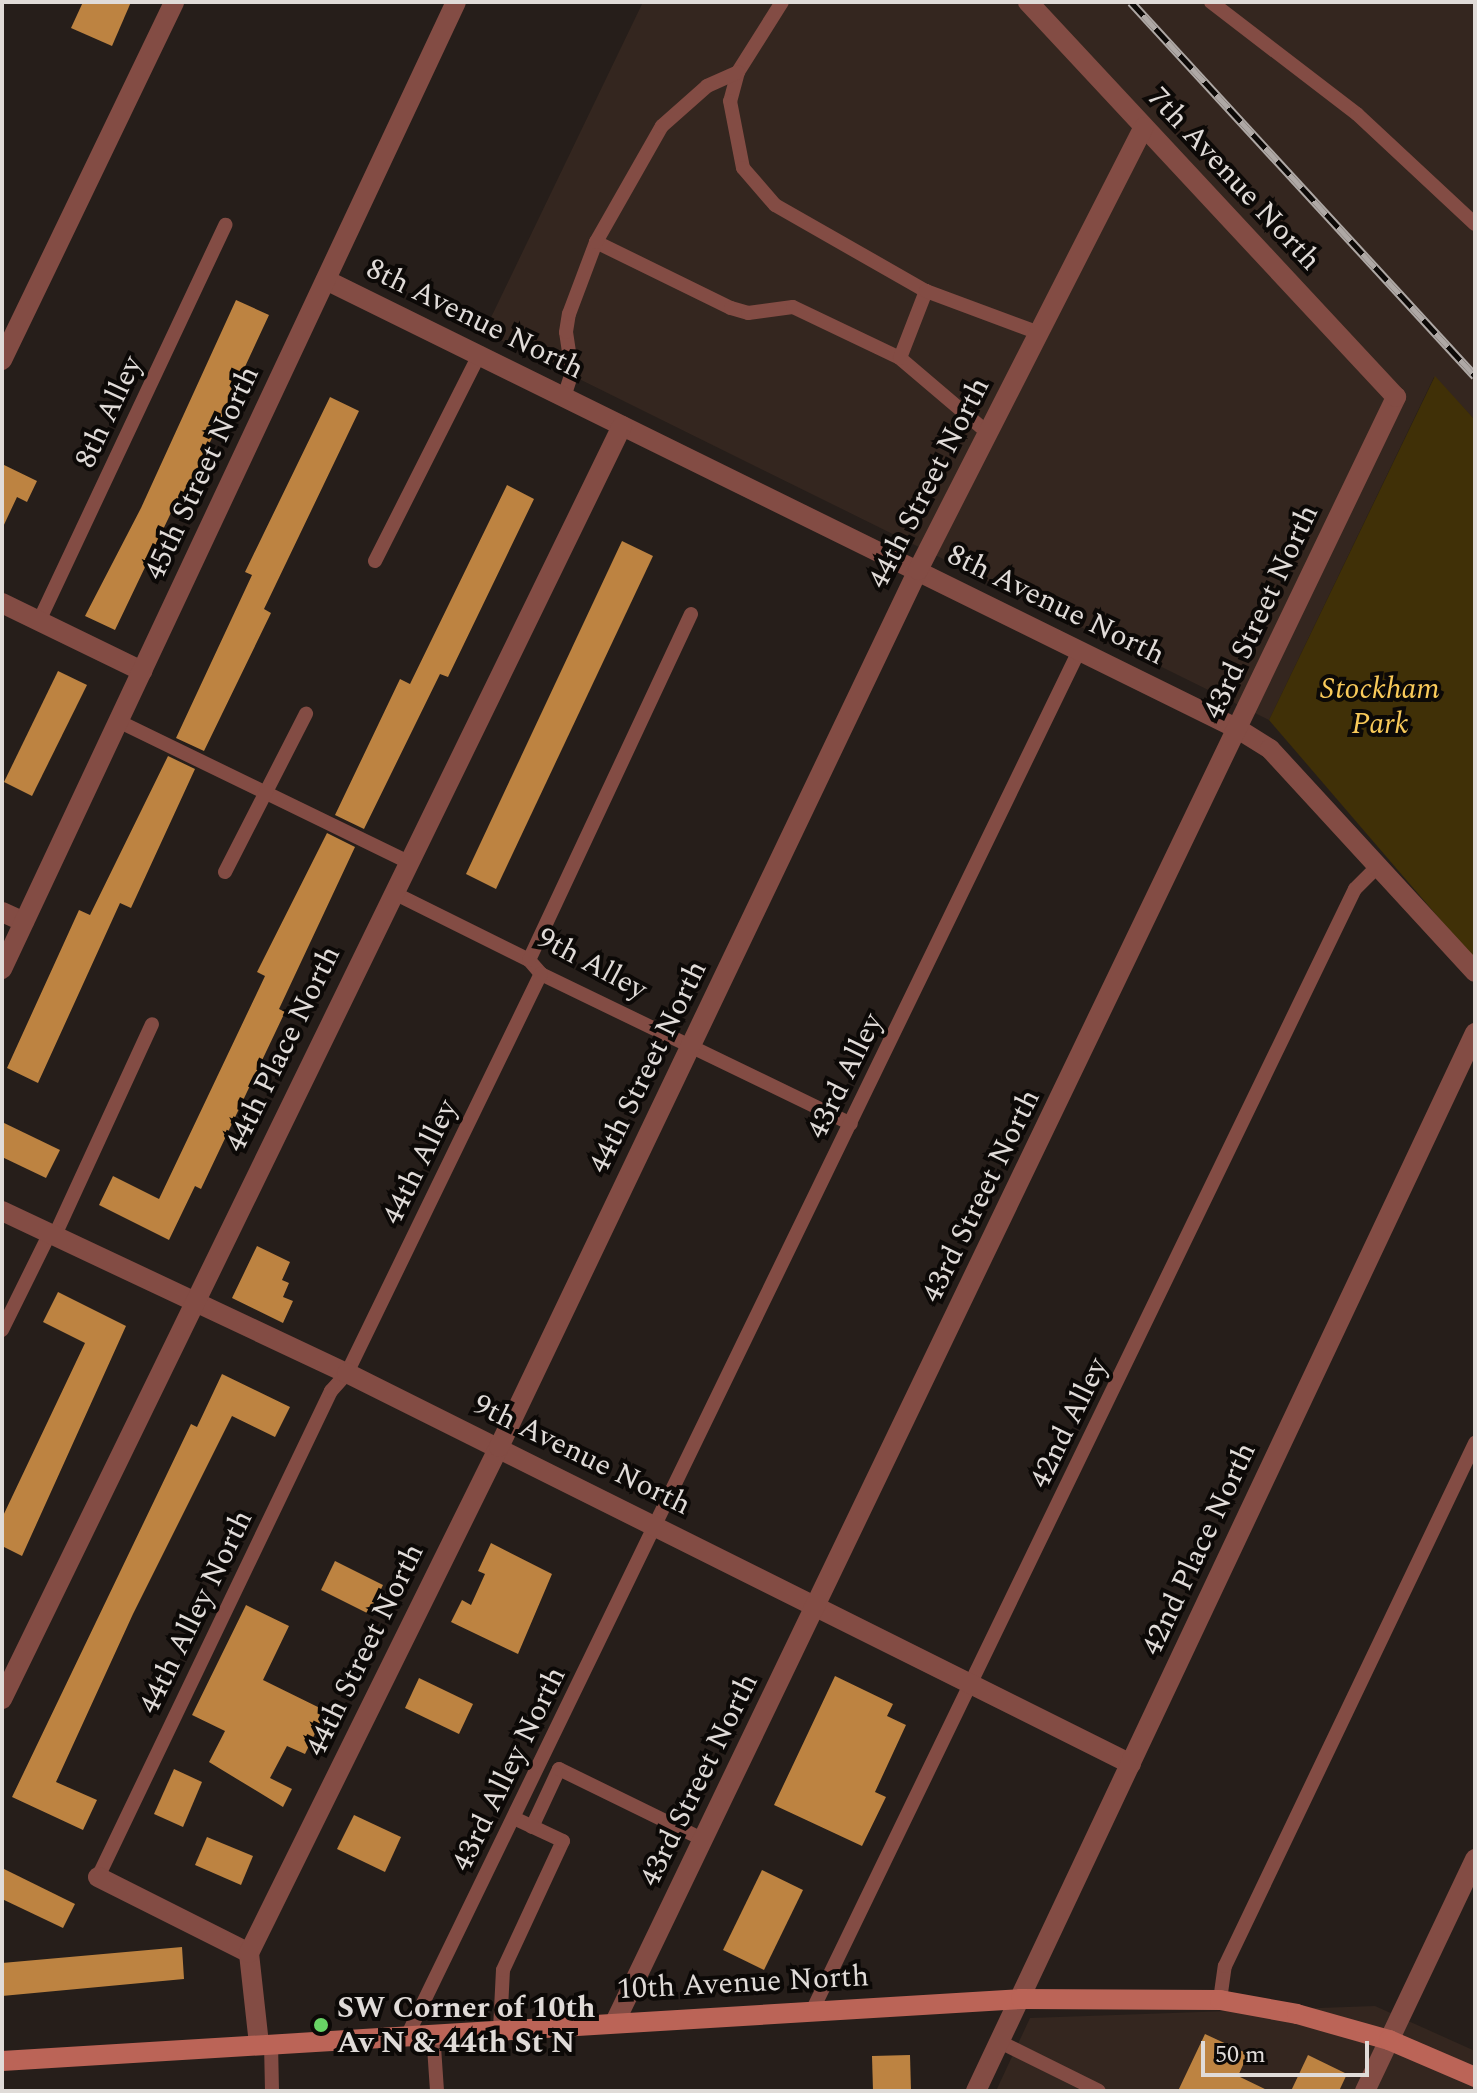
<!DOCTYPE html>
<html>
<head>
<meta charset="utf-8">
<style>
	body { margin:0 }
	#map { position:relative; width:1477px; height:2093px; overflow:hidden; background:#261e1a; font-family:Spectral,serif }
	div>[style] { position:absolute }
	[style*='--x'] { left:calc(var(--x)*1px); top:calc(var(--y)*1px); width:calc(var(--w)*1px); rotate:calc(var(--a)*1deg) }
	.built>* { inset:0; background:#34261f }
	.green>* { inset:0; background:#403007 }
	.building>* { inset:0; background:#bd8341 }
	.lane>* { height:14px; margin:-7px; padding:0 7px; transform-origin:7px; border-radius:7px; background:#834c44 }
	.street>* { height:20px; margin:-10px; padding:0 10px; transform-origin:10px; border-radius:10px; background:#834c44 }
	.secondary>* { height:20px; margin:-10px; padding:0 10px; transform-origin:10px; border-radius:10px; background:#bb6457 }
	.rail>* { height:9px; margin-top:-4.5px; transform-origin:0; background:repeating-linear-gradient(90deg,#0c0907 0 18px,#aea8a5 0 36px); box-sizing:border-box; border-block:2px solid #aea8a5 }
	.dots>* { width:22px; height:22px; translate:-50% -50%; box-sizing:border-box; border:4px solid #0c0907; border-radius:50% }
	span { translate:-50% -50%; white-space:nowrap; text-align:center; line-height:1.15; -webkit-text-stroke:8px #0c0907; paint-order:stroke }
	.street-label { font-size:30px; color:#e0dbd8 }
	.park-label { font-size:30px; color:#f9ca5a; font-style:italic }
	.poi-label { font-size:30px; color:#e0dbd8; font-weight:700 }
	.left { translate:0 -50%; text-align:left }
	.frame { position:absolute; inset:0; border:4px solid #e0dbd8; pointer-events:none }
	.scale { position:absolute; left:1201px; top:2041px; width:168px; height:36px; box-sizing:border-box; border:4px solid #e0dbd8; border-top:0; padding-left:10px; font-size:24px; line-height:28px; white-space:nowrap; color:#e0dbd8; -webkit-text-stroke:6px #0c0907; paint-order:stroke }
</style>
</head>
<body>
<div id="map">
	<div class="built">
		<i style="clip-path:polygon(643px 2px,1475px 2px,1475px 420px,1434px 377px,1269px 720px,484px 332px)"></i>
		<i style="clip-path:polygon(1375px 2006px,1475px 2051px,1475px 2091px,996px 2091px,1030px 2018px)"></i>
	</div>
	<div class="green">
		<i style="clip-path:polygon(1435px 376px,1475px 420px,1475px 960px,1269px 720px)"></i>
	</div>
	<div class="building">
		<i style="clip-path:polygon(83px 2px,131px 2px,112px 46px,71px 28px)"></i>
		<i style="clip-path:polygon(236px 300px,269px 315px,185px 496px,180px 494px,115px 630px,85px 616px,141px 508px)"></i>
		<i style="clip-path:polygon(330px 397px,359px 411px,264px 609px,271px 613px,204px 751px,176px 738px,252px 575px,245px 572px)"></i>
		<i style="clip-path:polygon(2px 464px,37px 481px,27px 502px,17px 497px,2px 529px)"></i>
		<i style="clip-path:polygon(507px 485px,534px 499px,448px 677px,440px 674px,364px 829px,335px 815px,400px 679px,410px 684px)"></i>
		<i style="clip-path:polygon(622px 541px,653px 556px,496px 889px,466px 874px)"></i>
		<i style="clip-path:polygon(58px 671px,87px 685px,32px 796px,4px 782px)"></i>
		<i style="clip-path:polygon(168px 756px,195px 769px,131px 908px,120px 903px,38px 1083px,7px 1068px,79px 910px,90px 915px)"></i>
		<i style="clip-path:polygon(327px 833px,355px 847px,279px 1009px,285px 1012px,201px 1189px,195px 1186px,169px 1240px,99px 1205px,113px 1176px,159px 1199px,265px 976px,257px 972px)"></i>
		<i style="clip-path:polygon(2px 1122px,60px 1150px,46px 1178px,2px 1157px)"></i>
		<i style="clip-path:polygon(257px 1246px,290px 1262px,282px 1280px,289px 1283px,283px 1297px,293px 1301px,283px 1323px,232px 1298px)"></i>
		<i style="clip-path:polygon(58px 1292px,126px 1326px,22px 1556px,2px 1546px,2px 1518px,85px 1343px,43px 1322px)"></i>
		<i style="clip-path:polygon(222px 1374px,290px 1407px,275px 1437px,232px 1416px,133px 1614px,56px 1782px,97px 1800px,83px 1830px,12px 1797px,191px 1424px,197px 1427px)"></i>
		<i style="clip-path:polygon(491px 1543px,552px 1574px,518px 1654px,451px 1622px,462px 1600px,471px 1605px,485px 1574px,478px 1571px)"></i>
		<i style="clip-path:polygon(335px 1561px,383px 1585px,369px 1614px,321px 1590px)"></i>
		<i style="clip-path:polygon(246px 1605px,289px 1626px,263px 1680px,326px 1711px,305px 1754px,287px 1746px,270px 1778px,292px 1789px,283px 1807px,209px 1762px,225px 1731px,192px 1715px)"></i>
		<i style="clip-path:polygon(835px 1676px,893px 1704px,887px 1716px,906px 1725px,875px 1792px,886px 1797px,862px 1846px,774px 1805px)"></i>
		<i style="clip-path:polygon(419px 1678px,473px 1704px,459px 1734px,405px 1708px)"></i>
		<i style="clip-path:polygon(174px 1769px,202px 1782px,183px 1827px,154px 1814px)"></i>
		<i style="clip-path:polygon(354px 1815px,401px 1837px,385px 1872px,337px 1849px)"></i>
		<i style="clip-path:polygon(207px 1837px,253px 1856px,241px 1885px,195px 1865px)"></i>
		<i style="clip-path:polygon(2px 1868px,75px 1904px,63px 1928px,2px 1899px)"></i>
		<i style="clip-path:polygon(762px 1870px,803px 1890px,764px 1970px,723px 1950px)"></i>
		<i style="clip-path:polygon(182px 1947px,184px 1979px,2px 1996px,2px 1963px)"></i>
		<i style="clip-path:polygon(1205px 2034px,1248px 2054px,1238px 2076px,1269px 2091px,1178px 2091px)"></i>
		<i style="clip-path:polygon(910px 2055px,911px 2091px,873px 2091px,872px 2056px)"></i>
		<i style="clip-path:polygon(1308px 2055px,1347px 2074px,1339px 2091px,1291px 2091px)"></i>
	</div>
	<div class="lane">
		<i style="--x:782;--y:2;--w:83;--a:122.2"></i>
		<i style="--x:738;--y:72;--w:30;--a:105"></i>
		<i style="--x:730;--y:101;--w:68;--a:79"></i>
		<i style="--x:743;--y:168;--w:49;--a:49.1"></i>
		<i style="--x:775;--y:205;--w:174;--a:29.7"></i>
		<i style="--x:1211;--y:2;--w:184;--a:37.5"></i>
		<i style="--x:1357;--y:114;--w:161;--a:43"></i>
		<i style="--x:596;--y:242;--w:150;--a:26.1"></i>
		<i style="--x:731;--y:308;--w:18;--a:16"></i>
		<i style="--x:748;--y:313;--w:45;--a:-7.6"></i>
		<i style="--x:793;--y:307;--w:119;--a:25.5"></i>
		<i style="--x:564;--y:397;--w:26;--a:-72"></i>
		<i style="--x:572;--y:372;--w:40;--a:-98.5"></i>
		<i style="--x:566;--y:332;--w:18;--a:-81"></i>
		<i style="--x:569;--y:314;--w:77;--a:-69.4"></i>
		<i style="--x:596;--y:242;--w:133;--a:-60.4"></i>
		<i style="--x:662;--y:126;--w:60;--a:-41.6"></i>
		<i style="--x:707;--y:86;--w:34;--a:-24"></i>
		<i style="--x:988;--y:433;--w:116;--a:-139.6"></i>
		<i style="--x:900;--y:358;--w:72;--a:-68.8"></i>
		<i style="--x:926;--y:291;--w:121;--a:20.4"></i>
		<i style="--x:375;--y:561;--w:233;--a:-63.2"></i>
		<i style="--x:39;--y:621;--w:438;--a:-64.8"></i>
		<i style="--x:118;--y:721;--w:323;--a:25.9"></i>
		<i style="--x:225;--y:872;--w:178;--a:-62.9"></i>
		<i style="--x:394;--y:893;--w:151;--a:26.4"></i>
		<i style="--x:529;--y:960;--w:18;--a:49"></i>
		<i style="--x:541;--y:974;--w:344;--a:25.8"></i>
		<i style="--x:529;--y:960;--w:382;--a:-64.9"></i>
		<i style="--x:55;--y:1235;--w:232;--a:-65.3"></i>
		<i style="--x:2;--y:1330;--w:108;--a:-63.7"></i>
		<i style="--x:532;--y:1827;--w:64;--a:-65"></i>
		<i style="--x:559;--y:1769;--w:161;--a:26.1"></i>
		<i style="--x:98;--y:1877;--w:539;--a:-64.39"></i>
		<i style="--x:331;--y:1391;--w:24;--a:-48"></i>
		<i style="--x:347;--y:1373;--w:444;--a:-64.1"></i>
		<i style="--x:1220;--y:2000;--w:34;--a:-82"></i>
		<i style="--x:1225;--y:1966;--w:580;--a:-64.45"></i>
		<i style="--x:813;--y:2009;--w:1244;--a:-64.18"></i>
		<i style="--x:1355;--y:889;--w:34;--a:-45"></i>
		<i style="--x:500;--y:2029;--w:59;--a:-87.1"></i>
		<i style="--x:503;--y:1970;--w:142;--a:-65.1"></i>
		<i style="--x:563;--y:1841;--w:54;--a:-154.9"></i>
		<i style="--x:433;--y:2032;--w:59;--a:86.1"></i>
		<i style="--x:408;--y:2034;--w:1539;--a:-64.12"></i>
		<i style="--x:1000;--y:2042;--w:110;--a:26.3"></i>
		<i style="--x:271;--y:2043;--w:48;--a:88.8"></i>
	</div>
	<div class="street">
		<i style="--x:326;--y:280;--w:1017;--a:26.21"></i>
		<i style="--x:1238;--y:729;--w:38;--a:32"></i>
		<i style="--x:1270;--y:749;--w:303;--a:47.4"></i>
		<i style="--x:2;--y:360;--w:397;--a:-64.3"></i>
		<i style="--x:2;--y:603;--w:156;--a:25.9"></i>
		<i style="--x:2;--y:912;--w:24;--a:24"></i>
		<i style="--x:2;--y:969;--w:1068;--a:-64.85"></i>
		<i style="--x:2;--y:1211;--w:381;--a:25.2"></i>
		<i style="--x:347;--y:1373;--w:876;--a:26.51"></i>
		<i style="--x:2;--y:1699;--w:1416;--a:-64.03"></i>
		<i style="--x:98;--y:1877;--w:169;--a:26.7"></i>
		<i style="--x:616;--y:2020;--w:1801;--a:-64.33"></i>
		<i style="--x:1396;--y:397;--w:540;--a:-132.97"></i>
		<i style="--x:259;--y:2044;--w:92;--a:-96.3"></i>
		<i style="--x:249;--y:1953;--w:564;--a:-63.71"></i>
		<i style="--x:499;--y:1447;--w:972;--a:-64.46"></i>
		<i style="--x:918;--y:570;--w:497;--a:-63"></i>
		<i style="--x:976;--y:2091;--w:1170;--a:-64.75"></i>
		<i style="--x:1365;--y:2091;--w:257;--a:-64.6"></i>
	</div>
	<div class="secondary">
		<i style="--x:2;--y:2061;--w:1021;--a:-3.48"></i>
		<i style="--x:1021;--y:1999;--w:199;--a:0.3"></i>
		<i style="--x:1220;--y:2000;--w:78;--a:10.3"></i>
		<i style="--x:1297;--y:2014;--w:96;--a:15.8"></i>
		<i style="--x:1389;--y:2040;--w:94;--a:23.3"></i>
	</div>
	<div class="rail">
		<i style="--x:1131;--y:2;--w:508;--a:47.39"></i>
	</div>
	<div class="dots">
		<i style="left:321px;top:2025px;background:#68d465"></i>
	</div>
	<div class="street-label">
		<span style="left:1234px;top:179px;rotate:47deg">7th Avenue North</span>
		<span style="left:475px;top:319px;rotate:26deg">8th Avenue North</span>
		<span style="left:109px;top:412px;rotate:-65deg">8th Alley</span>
		<span style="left:202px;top:473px;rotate:-65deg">45th Street North</span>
		<span style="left:929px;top:483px;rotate:-63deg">44th Street North</span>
		<span style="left:1056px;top:605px;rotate:26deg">8th Avenue North</span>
		<span style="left:1261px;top:612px;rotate:-65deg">43rd Street North</span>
		<span style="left:592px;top:964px;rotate:28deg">9th Alley</span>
		<span style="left:283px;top:1049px;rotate:-64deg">44th Place North</span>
		<span style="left:648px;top:1067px;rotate:-64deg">44th Street North</span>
		<span style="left:845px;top:1076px;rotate:-64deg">43rd Alley</span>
		<span style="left:420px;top:1162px;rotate:-64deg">44th Alley</span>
		<span style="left:981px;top:1196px;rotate:-64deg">43rd Street North</span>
		<span style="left:1069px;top:1423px;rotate:-64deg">42nd Alley</span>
		<span style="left:582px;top:1455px;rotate:26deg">9th Avenue North</span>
		<span style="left:1199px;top:1549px;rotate:-65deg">42nd Place North</span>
		<span style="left:196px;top:1612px;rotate:-64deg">44th Alley North</span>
		<span style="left:365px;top:1650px;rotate:-64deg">44th Street North</span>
		<span style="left:509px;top:1769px;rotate:-64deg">43rd Alley North</span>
		<span style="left:699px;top:1780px;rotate:-64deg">43rd Street North</span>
		<span style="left:743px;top:1983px;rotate:-3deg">10th Avenue North</span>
	</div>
	<div class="park-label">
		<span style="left:1380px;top:706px">Stockham<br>Park</span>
	</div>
	<div class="poi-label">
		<span class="left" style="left:337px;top:2025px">SW Corner of 10th<br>Av N &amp; 44th St N</span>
	</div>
	<div class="frame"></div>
	<div class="scale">50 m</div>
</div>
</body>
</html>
